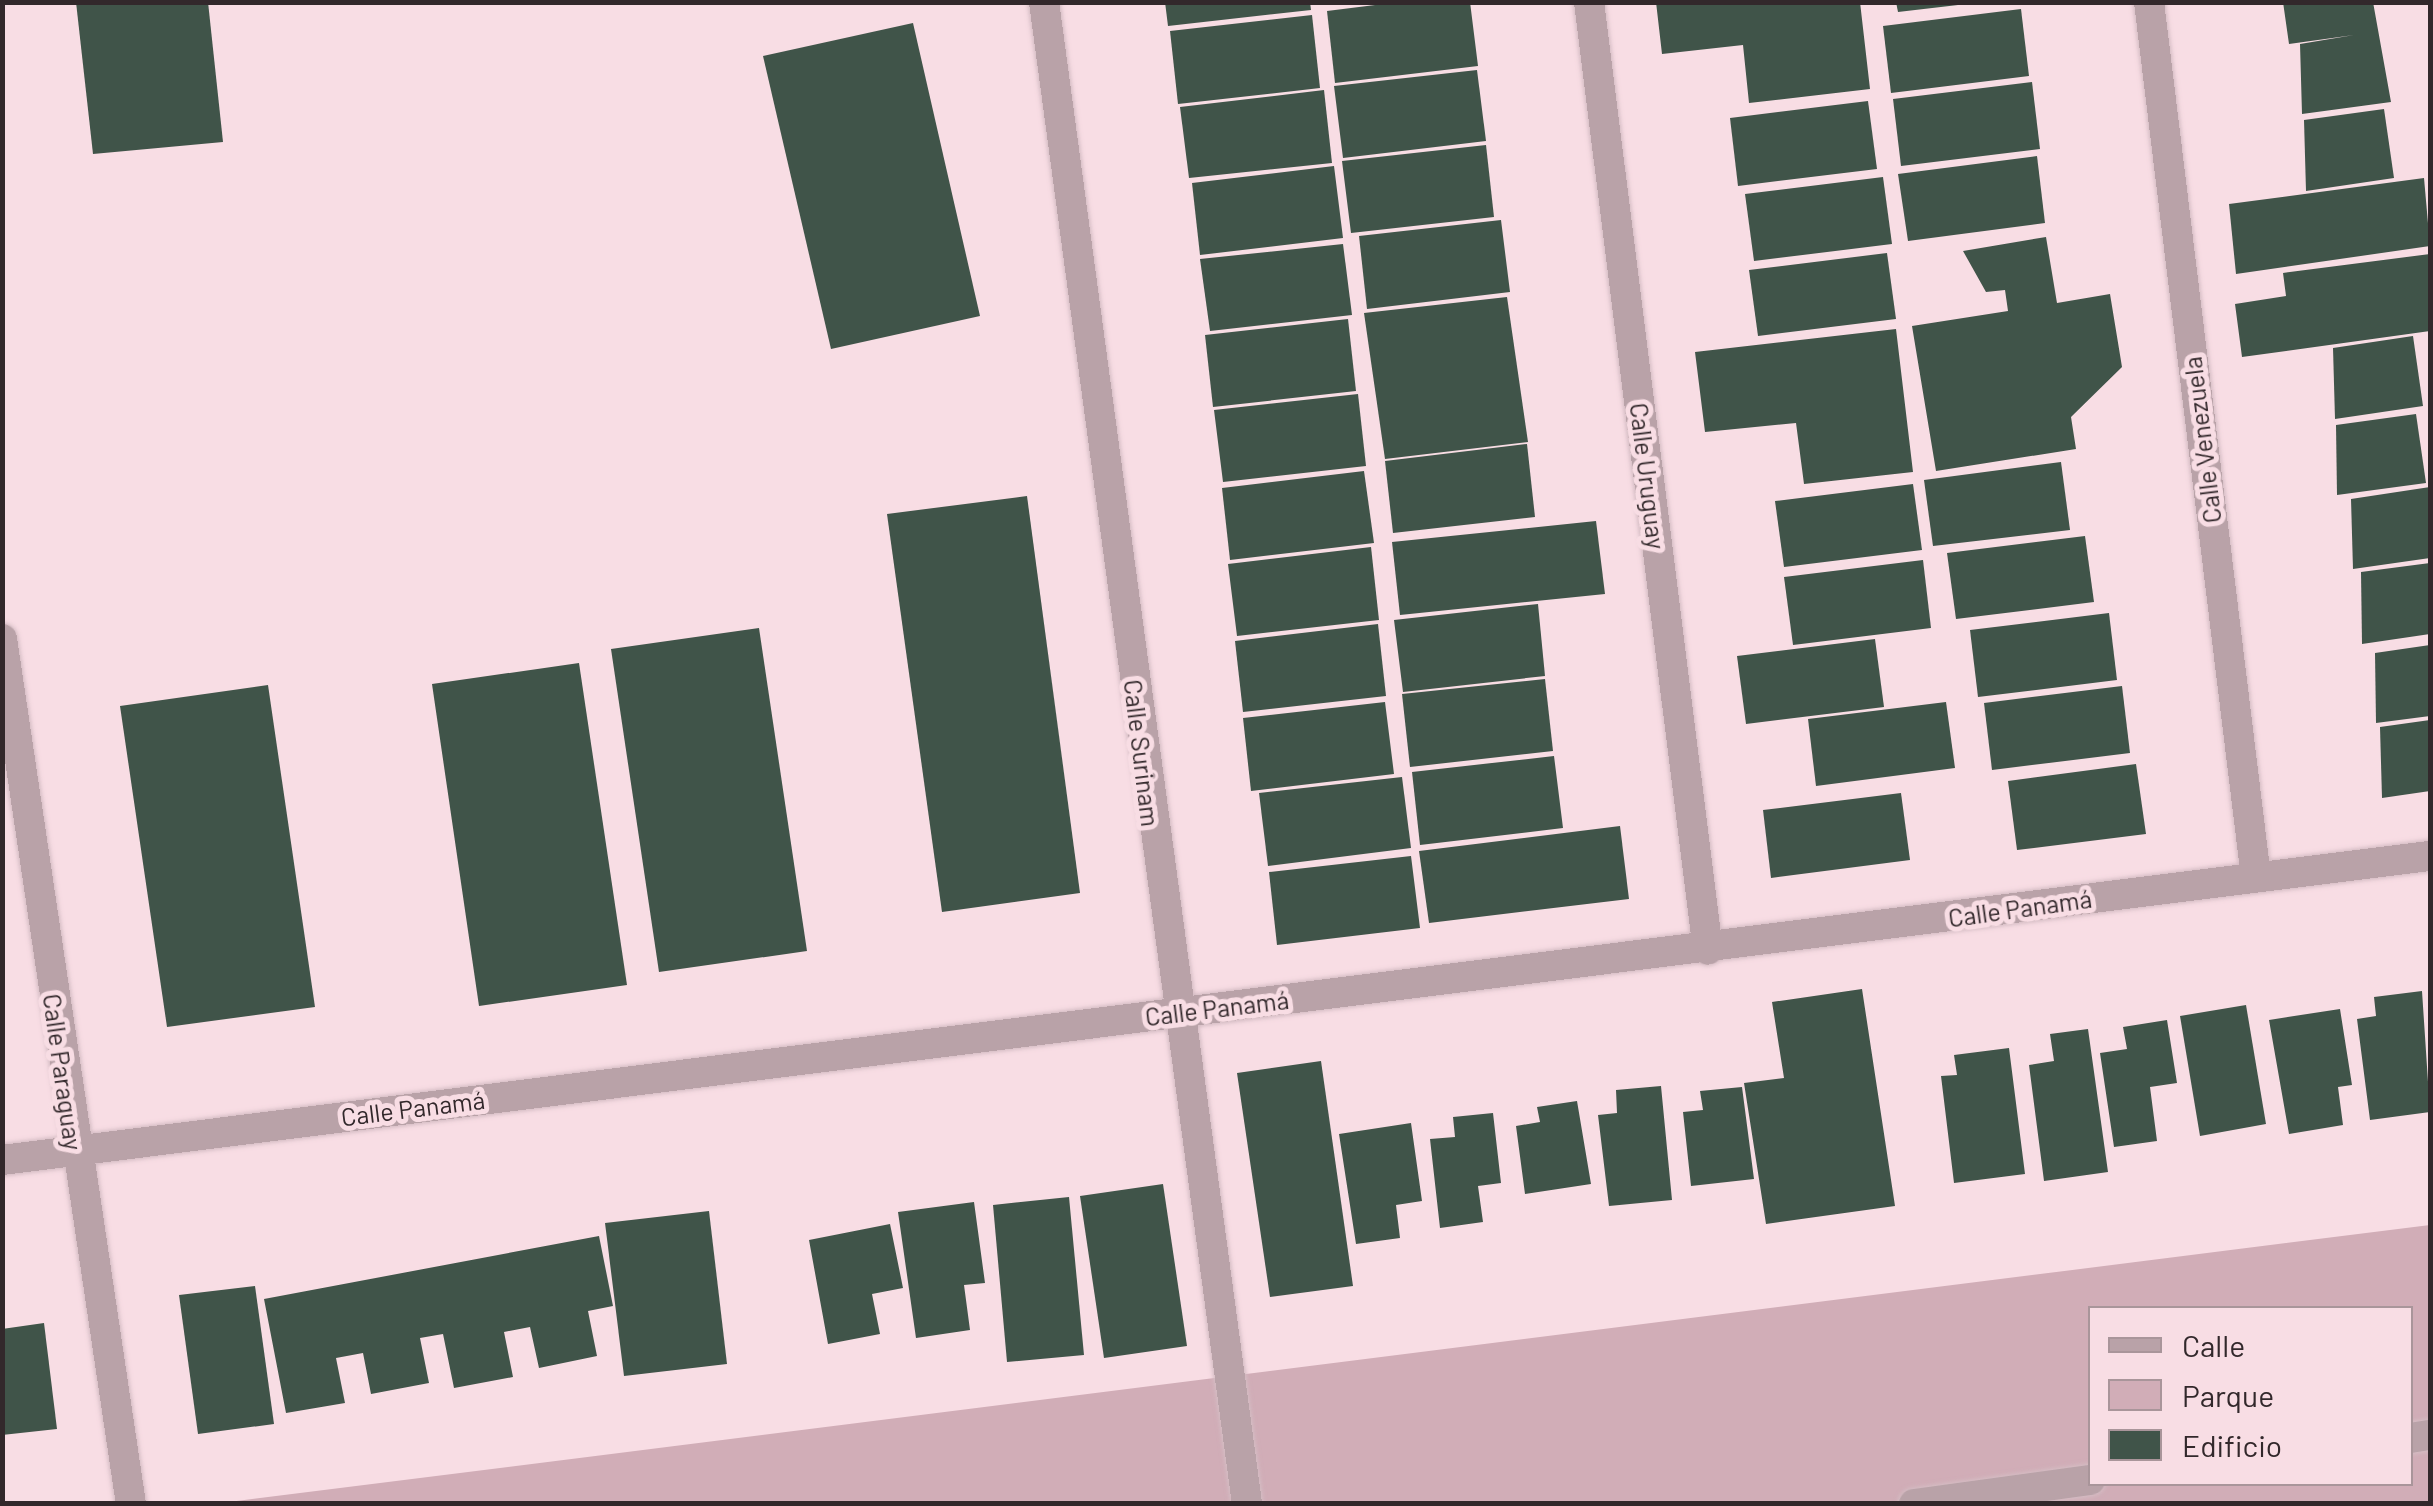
<!DOCTYPE html>
<html>
<head>
<meta charset="utf-8">
<style>
	body { margin:0 }
	#map { position:relative; width:2433px; height:1506px; overflow:hidden; background:#f8dde4; font-family:Barlow,sans-serif }
	div>[style] { position:absolute }
	[style*='--x'] { left:calc(var(--x)*1px); top:calc(var(--y)*1px); width:calc(var(--w)*1px); rotate:calc(var(--a)*1deg) }
	.green>* { inset:0; background:#d1adb7 }
	.building>* { inset:0; background:#405449 }
	.roads { filter:drop-shadow(0 0 2px #d4bcc3) drop-shadow(0 0 2px #d4bcc3) }
	.street>* { height:30px; margin:-15px; padding:0 15px; transform-origin:15px; border-radius:15px; background:#b9a2a8 }
	span { translate:-50% -50%; white-space:nowrap; text-align:center; line-height:1.15; -webkit-text-stroke:10px #f8dde4; paint-order:stroke }
	.street-label { font-size:25px; color:#32282b }
	.frame { position:absolute; inset:0; border:5px solid #32282b; pointer-events:none }
	.legend { position:absolute; left:2088px; top:1306px; width:325px; height:180px; box-sizing:border-box; background:#f8dde4; border:2px solid #a9959a; margin:0; padding:12px 18px; list-style:none; font-size:30px; color:#32282b }
	.legend li { display:flex; align-items:center; gap:20px; height:50px }
	.legend b { width:50px; border:2px solid #a9959a }
</style>
</head>
<body>
<div id="map">
	<div class="green">
		<i style="clip-path:polygon(evenodd,2430px 1225px,2430px 1503px,221px 1503px,2430px 1225px,2090px 1308px,2410px 1308px,2410px 1484px,2090px 1484px,2090px 1308px)"></i>
	</div>
	<div class="building">
		<i style="clip-path:polygon(76px 2px,208px 2px,223px 142px,93px 154px)"></i>
		<i style="clip-path:polygon(1165px 2px,1310px 2px,1311px 10px,1168px 26px)"></i>
		<i style="clip-path:polygon(1399px 2px,1470px 2px,1478px 66px,1335px 83px,1327px 11px)"></i>
		<i style="clip-path:polygon(1656px 2px,1860px 2px,1870px 89px,1749px 103px,1743px 45px,1662px 54px)"></i>
		<i style="clip-path:polygon(1896px 2px,1958px 2px,1958px 5px,1898px 12px)"></i>
		<i style="clip-path:polygon(2283px 2px,2373px 2px,2391px 102px,2302px 114px,2300px 44px,2354px 35px,2289px 44px)"></i>
		<i style="clip-path:polygon(2021px 9px,2029px 76px,1891px 93px,1883px 26px)"></i>
		<i style="clip-path:polygon(1312px 15px,1320px 88px,1178px 104px,1170px 31px)"></i>
		<i style="clip-path:polygon(913px 23px,980px 316px,831px 349px,763px 56px)"></i>
		<i style="clip-path:polygon(1477px 70px,1486px 141px,1343px 158px,1334px 86px)"></i>
		<i style="clip-path:polygon(2032px 82px,2040px 149px,1901px 166px,1893px 99px)"></i>
		<i style="clip-path:polygon(1324px 90px,1332px 163px,1189px 178px,1180px 107px)"></i>
		<i style="clip-path:polygon(1868px 101px,1877px 169px,1738px 186px,1730px 118px)"></i>
		<i style="clip-path:polygon(2384px 109px,2394px 178px,2306px 191px,2304px 120px)"></i>
		<i style="clip-path:polygon(1486px 145px,1494px 217px,1351px 233px,1342px 161px)"></i>
		<i style="clip-path:polygon(2037px 156px,2045px 223px,1908px 241px,1898px 174px)"></i>
		<i style="clip-path:polygon(1334px 166px,1343px 238px,1200px 255px,1192px 183px)"></i>
		<i style="clip-path:polygon(1883px 177px,1892px 244px,1754px 261px,1745px 194px)"></i>
		<i style="clip-path:polygon(2424px 178px,2430px 246px,2236px 274px,2229px 204px)"></i>
		<i style="clip-path:polygon(1501px 220px,1510px 292px,1367px 309px,1359px 236px)"></i>
		<i style="clip-path:polygon(2046px 237px,2057px 303px,2110px 294px,2122px 367px,2071px 417px,2076px 449px,1936px 471px,1912px 326px,2008px 311px,2005px 290px,1986px 292px,1963px 251px)"></i>
		<i style="clip-path:polygon(1343px 244px,1352px 315px,1210px 331px,1200px 259px)"></i>
		<i style="clip-path:polygon(1887px 253px,1896px 319px,1758px 336px,1749px 270px)"></i>
		<i style="clip-path:polygon(2430px 254px,2430px 331px,2242px 357px,2235px 304px,2286px 296px,2283px 273px)"></i>
		<i style="clip-path:polygon(1507px 297px,1528px 442px,1385px 459px,1364px 313px)"></i>
		<i style="clip-path:polygon(1348px 319px,1356px 391px,1213px 407px,1205px 335px)"></i>
		<i style="clip-path:polygon(1896px 329px,1913px 472px,1804px 484px,1796px 423px,1705px 432px,1695px 352px)"></i>
		<i style="clip-path:polygon(2413px 336px,2423px 406px,2335px 419px,2333px 348px)"></i>
		<i style="clip-path:polygon(1358px 394px,1366px 466px,1223px 482px,1214px 410px)"></i>
		<i style="clip-path:polygon(2416px 414px,2426px 483px,2337px 495px,2336px 425px)"></i>
		<i style="clip-path:polygon(1527px 444px,1535px 517px,1393px 533px,1385px 461px)"></i>
		<i style="clip-path:polygon(2061px 462px,2070px 530px,1933px 546px,1924px 480px)"></i>
		<i style="clip-path:polygon(1364px 471px,1374px 543px,1230px 560px,1222px 488px)"></i>
		<i style="clip-path:polygon(1913px 484px,1922px 550px,1784px 567px,1775px 501px)"></i>
		<i style="clip-path:polygon(2430px 487px,2430px 558px,2353px 569px,2351px 499px)"></i>
		<i style="clip-path:polygon(1027px 496px,1080px 893px,942px 912px,887px 514px)"></i>
		<i style="clip-path:polygon(1596px 521px,1605px 594px,1400px 615px,1392px 542px)"></i>
		<i style="clip-path:polygon(2085px 536px,2094px 602px,1956px 619px,1947px 553px)"></i>
		<i style="clip-path:polygon(1371px 547px,1379px 620px,1237px 636px,1228px 564px)"></i>
		<i style="clip-path:polygon(1923px 560px,1931px 628px,1793px 645px,1784px 577px)"></i>
		<i style="clip-path:polygon(2430px 563px,2430px 634px,2362px 644px,2361px 572px)"></i>
		<i style="clip-path:polygon(1538px 604px,1545px 676px,1403px 692px,1394px 620px)"></i>
		<i style="clip-path:polygon(2109px 613px,2117px 680px,1978px 697px,1970px 630px)"></i>
		<i style="clip-path:polygon(1378px 624px,1386px 696px,1243px 712px,1235px 641px)"></i>
		<i style="clip-path:polygon(759px 628px,807px 951px,659px 972px,611px 649px)"></i>
		<i style="clip-path:polygon(1875px 639px,1884px 707px,1746px 724px,1737px 656px)"></i>
		<i style="clip-path:polygon(2430px 645px,2430px 716px,2376px 723px,2375px 653px)"></i>
		<i style="clip-path:polygon(579px 663px,627px 985px,479px 1006px,432px 684px)"></i>
		<i style="clip-path:polygon(1545px 679px,1553px 751px,1410px 767px,1402px 694px)"></i>
		<i style="clip-path:polygon(268px 685px,315px 1007px,167px 1027px,120px 706px)"></i>
		<i style="clip-path:polygon(2122px 686px,2130px 753px,1992px 770px,1984px 703px)"></i>
		<i style="clip-path:polygon(1385px 702px,1394px 774px,1251px 791px,1243px 718px)"></i>
		<i style="clip-path:polygon(1946px 702px,1955px 768px,1816px 786px,1808px 719px)"></i>
		<i style="clip-path:polygon(2430px 720px,2430px 791px,2382px 798px,2380px 727px)"></i>
		<i style="clip-path:polygon(1554px 756px,1563px 828px,1420px 845px,1412px 772px)"></i>
		<i style="clip-path:polygon(2136px 764px,2146px 834px,2017px 850px,2008px 781px)"></i>
		<i style="clip-path:polygon(1402px 777px,1411px 848px,1268px 866px,1259px 793px)"></i>
		<i style="clip-path:polygon(1901px 793px,1910px 860px,1771px 878px,1763px 810px)"></i>
		<i style="clip-path:polygon(1620px 826px,1629px 899px,1429px 923px,1419px 851px)"></i>
		<i style="clip-path:polygon(1411px 856px,1420px 928px,1277px 945px,1269px 872px)"></i>
		<i style="clip-path:polygon(1862px 989px,1895px 1206px,1766px 1224px,1744px 1083px,1784px 1078px,1772px 1002px)"></i>
		<i style="clip-path:polygon(2422px 991px,2430px 1112px,2370px 1120px,2357px 1019px,2376px 1016px,2374px 997px)"></i>
		<i style="clip-path:polygon(2246px 1005px,2266px 1124px,2200px 1136px,2180px 1016px)"></i>
		<i style="clip-path:polygon(2340px 1009px,2352px 1085px,2338px 1087px,2343px 1125px,2289px 1134px,2269px 1020px)"></i>
		<i style="clip-path:polygon(2167px 1020px,2177px 1083px,2150px 1087px,2157px 1141px,2114px 1147px,2100px 1053px,2127px 1049px,2123px 1027px)"></i>
		<i style="clip-path:polygon(2088px 1029px,2108px 1172px,2044px 1181px,2029px 1065px,2054px 1061px,2050px 1034px)"></i>
		<i style="clip-path:polygon(2009px 1048px,2025px 1174px,1954px 1183px,1941px 1076px,1957px 1075px,1954px 1055px)"></i>
		<i style="clip-path:polygon(1321px 1061px,1353px 1286px,1270px 1297px,1237px 1073px)"></i>
		<i style="clip-path:polygon(1661px 1086px,1672px 1200px,1609px 1206px,1598px 1115px,1617px 1113px,1616px 1090px)"></i>
		<i style="clip-path:polygon(1742px 1087px,1754px 1179px,1691px 1186px,1683px 1112px,1703px 1110px,1700px 1091px)"></i>
		<i style="clip-path:polygon(1577px 1101px,1591px 1184px,1525px 1194px,1516px 1126px,1540px 1122px,1537px 1107px)"></i>
		<i style="clip-path:polygon(1493px 1113px,1501px 1183px,1478px 1186px,1483px 1222px,1440px 1228px,1430px 1139px,1455px 1137px,1453px 1117px)"></i>
		<i style="clip-path:polygon(1411px 1123px,1422px 1201px,1396px 1205px,1400px 1238px,1356px 1244px,1339px 1134px)"></i>
		<i style="clip-path:polygon(1163px 1184px,1187px 1346px,1104px 1358px,1080px 1196px)"></i>
		<i style="clip-path:polygon(1069px 1197px,1084px 1355px,1007px 1362px,993px 1205px)"></i>
		<i style="clip-path:polygon(974px 1202px,985px 1283px,964px 1285px,970px 1330px,916px 1338px,898px 1212px)"></i>
		<i style="clip-path:polygon(709px 1211px,727px 1364px,624px 1376px,605px 1223px)"></i>
		<i style="clip-path:polygon(890px 1224px,903px 1288px,872px 1294px,880px 1334px,828px 1344px,809px 1240px)"></i>
		<i style="clip-path:polygon(599px 1236px,613px 1306px,588px 1311px,597px 1356px,539px 1368px,530px 1327px,504px 1332px,513px 1377px,454px 1388px,443px 1334px,420px 1338px,429px 1383px,371px 1394px,363px 1353px,336px 1358px,345px 1403px,286px 1413px,264px 1299px)"></i>
		<i style="clip-path:polygon(255px 1286px,274px 1424px,198px 1434px,179px 1295px)"></i>
		<i style="clip-path:polygon(44px 1323px,57px 1429px,2px 1435px,2px 1329px)"></i>
	</div>
	<div class="roads">
		<div class="street">
			<i style="--x:1044;--y:2;--w:1516;--a:82.3"></i>
			<i style="--x:1589;--y:2;--w:955;--a:82.85"></i>
			<i style="--x:2149;--y:2;--w:882;--a:83.03"></i>
			<i style="--x:2;--y:639;--w:875;--a:81.52"></i>
			<i style="--x:2;--y:1160;--w:2447;--a:-7.14"></i>
			<i style="--x:2410;--y:1438;--w:20;--a:-9"></i>
			<i style="--x:1914;--y:1504;--w:178;--a:-7.8"></i>
		</div>
	</div>
	<div class="street-label">
		<span style="left:2202px;top:440px;rotate:-97deg">Calle Venezuela</span>
		<span style="left:1648px;top:476px;rotate:83deg">Calle Uruguay</span>
		<span style="left:1142px;top:753px;rotate:83deg">Calle Surinam</span>
		<span style="left:2020px;top:908px;rotate:-8deg">Calle Panamá</span>
		<span style="left:1217px;top:1008px;rotate:-7deg">Calle Panamá</span>
		<span style="left:63px;top:1072px;rotate:82deg">Calle Paraguay</span>
		<span style="left:413px;top:1108px;rotate:-7deg">Calle Panamá</span>
	</div>
	<div class="frame"></div>
	<ul class="legend">
	<li><b style="height:12px;background:#b9a2a8"></b>Calle</li>
	<li><b style="height:28px;background:#d1adb7"></b>Parque</li>
	<li><b style="height:28px;background:#405449"></b>Edificio</li>
	</ul>
</div>
</body>
</html>
